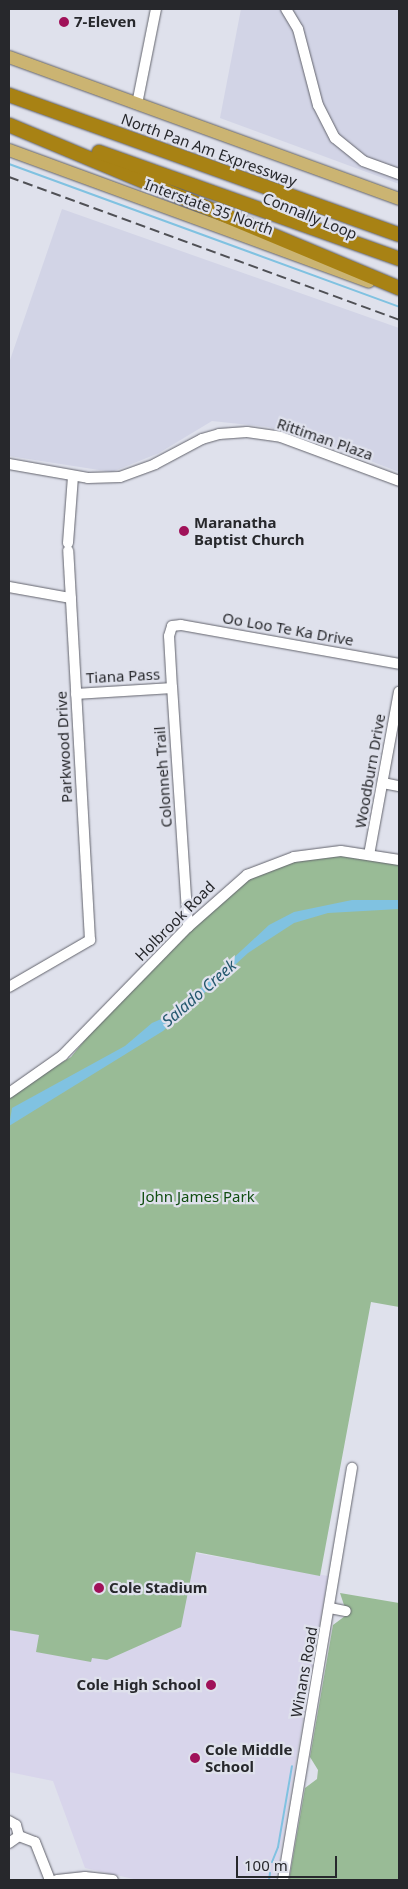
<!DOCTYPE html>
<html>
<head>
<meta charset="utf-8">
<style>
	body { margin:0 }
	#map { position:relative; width:408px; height:1889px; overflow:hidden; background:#dfe1ec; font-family:"Noto Sans",sans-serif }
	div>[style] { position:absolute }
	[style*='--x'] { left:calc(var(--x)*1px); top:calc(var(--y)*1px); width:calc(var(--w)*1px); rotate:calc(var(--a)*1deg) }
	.built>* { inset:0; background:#d2d4e6 }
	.education>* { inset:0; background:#d8d5eb }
	.green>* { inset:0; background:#99bb96 }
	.water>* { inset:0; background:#80c2e1 }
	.stream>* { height:2px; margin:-1px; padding:0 1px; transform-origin:1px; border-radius:1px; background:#80c2e1 }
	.roads { filter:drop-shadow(0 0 1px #63646d) drop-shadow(0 0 1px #63646d) }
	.minor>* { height:10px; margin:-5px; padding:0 5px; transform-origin:5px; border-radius:5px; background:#fff }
	.major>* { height:12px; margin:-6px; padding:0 6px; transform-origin:6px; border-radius:6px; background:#cbb472 }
	.highway>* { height:14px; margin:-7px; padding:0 7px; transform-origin:7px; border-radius:7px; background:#a88214 }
	.rail>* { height:2px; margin-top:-1px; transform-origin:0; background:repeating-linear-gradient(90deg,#4f5055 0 10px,transparent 0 15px) }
	.dots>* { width:14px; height:14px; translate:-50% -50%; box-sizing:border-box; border:2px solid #dfe1ec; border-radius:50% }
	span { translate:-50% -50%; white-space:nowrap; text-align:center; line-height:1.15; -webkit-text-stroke:4.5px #dfe1ec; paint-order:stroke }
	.poi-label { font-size:15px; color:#27282c; font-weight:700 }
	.left { translate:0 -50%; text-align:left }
	.right { translate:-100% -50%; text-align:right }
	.street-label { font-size:15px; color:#27282c }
	.park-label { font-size:15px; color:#104d10 }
	.water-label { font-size:16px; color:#24586e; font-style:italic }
	.frame { position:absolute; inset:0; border:10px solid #27282c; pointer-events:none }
	.scale { position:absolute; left:236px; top:1856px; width:101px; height:22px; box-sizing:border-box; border:2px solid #27282c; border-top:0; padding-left:6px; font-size:15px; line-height:18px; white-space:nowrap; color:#27282c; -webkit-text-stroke:4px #dfe1ec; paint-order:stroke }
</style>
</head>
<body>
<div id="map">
	<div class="built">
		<i style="clip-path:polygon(241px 9px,399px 9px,399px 184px,220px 118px)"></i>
		<i style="clip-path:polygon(62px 209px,399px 328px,399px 472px,324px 443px,268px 427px,212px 421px,159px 453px,112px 472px,9px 456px,9px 363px)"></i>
	</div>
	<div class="education">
		<i style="clip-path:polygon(9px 1521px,328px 1576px,275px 1880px,138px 1880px,85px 1868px,53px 1781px,9px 1772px)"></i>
	</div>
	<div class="green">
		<i style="clip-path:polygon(324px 852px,399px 862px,399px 1307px,371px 1302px,320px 1576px,196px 1552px,181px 1627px,107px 1660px,92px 1658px,91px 1662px,36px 1652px,39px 1635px,9px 1630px,9px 1095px,71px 1057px,105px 1015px,239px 881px,285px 860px)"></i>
		<i style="clip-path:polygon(340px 1593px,399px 1603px,399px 1880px,289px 1880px,305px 1788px,317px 1779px,318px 1770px,310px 1757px,333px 1625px,345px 1616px,346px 1611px)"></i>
	</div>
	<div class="water">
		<i style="clip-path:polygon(352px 900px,399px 900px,399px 909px,328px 913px,294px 923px,248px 953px,163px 1031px,9px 1126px,12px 1108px,125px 1046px,152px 1023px,173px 1014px,269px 925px,294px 912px)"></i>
	</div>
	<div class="stream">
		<i style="--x:9;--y:164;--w:415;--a:20.1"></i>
		<i style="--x:272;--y:1862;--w:16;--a:-68"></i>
		<i style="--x:278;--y:1847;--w:82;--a:-80.2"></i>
		<i style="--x:269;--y:1880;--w:7;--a:-82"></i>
	</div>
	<div class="roads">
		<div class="minor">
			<i style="--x:286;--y:9;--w:23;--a:59"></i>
			<i style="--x:298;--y:29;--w:79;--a:75.3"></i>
			<i style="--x:318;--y:105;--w:37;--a:63"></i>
			<i style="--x:335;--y:138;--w:36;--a:39"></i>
			<i style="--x:363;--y:161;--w:38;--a:20"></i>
			<i style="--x:137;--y:104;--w:97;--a:-78.7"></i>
			<i style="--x:9;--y:464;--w:80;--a:10"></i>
			<i style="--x:88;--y:478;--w:32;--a:-2"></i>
			<i style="--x:120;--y:477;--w:37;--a:-20"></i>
			<i style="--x:155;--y:464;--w:53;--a:-28"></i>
			<i style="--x:202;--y:439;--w:18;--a:-16"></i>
			<i style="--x:219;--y:434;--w:28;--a:-4"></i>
			<i style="--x:247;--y:432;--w:34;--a:8"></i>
			<i style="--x:281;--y:437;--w:126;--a:20.4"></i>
			<i style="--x:68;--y:543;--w:67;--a:-85.7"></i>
			<i style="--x:9;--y:587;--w:63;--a:10.1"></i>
			<i style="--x:76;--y:694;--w:96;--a:-3.6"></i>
			<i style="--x:383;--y:783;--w:16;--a:11"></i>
			<i style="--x:369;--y:855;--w:166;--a:-79.6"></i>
			<i style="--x:188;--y:927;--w:240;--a:-93.8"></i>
			<i style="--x:172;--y:688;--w:52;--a:-93.3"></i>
			<i style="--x:169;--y:636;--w:10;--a:-73"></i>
			<i style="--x:172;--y:626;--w:9;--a:-6"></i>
			<i style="--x:181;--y:625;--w:221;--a:10.1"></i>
			<i style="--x:9;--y:987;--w:94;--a:-30.1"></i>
			<i style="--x:90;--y:940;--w:390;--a:-93.2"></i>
			<i style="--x:9;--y:1093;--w:66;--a:-35.1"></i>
			<i style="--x:63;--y:1055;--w:179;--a:-45.7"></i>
			<i style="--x:188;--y:927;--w:79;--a:-41.4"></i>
			<i style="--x:247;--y:875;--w:50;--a:-21"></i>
			<i style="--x:294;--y:857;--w:47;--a:-7.3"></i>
			<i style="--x:341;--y:851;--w:59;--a:8.8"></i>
			<i style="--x:330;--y:1608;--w:16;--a:11"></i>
			<i style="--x:9;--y:1821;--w:8;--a:30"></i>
			<i style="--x:16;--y:1825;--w:11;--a:75"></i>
			<i style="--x:19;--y:1836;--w:12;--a:145"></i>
			<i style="--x:19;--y:1836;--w:17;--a:21"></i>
			<i style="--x:35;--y:1842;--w:41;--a:68.5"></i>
			<i style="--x:57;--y:1880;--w:28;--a:-6"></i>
			<i style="--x:85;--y:1877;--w:28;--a:6"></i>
			<i style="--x:283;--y:1880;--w:418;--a:-80.5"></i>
		</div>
		<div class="major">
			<i style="--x:9;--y:57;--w:415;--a:20"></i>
			<i style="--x:9;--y:150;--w:383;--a:20.1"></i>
		</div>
		<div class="highway">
			<i style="--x:9;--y:95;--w:414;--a:19.7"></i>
			<i style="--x:9;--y:125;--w:423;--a:22.7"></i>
			<i style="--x:99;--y:152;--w:319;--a:19.6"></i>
		</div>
	</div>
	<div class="rail">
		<i style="--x:9;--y:177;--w:415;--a:20.1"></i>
	</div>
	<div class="dots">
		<i style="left:64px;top:22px;background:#a01159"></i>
		<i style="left:184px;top:531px;background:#a01159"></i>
		<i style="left:99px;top:1588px;background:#a01159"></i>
		<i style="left:211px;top:1685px;background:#a01159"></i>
		<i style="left:195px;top:1758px;background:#a01159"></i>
	</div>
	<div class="poi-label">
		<span class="left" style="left:74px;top:22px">7-Eleven</span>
		<span class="left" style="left:194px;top:531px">Maranatha<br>Baptist Church</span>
		<span class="left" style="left:109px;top:1588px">Cole Stadium</span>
		<span class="right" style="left:201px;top:1685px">Cole High School</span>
		<span class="left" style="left:205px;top:1758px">Cole Middle<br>School</span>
	</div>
	<div class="street-label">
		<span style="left:209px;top:150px;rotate:20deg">North Pan Am Expressway</span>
		<span style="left:209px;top:207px;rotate:20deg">Interstate 35 North</span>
		<span style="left:310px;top:216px;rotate:22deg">Connally Loop</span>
		<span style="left:325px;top:439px;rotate:19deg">Rittiman Plaza</span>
		<span style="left:288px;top:629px;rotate:10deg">Oo Loo Te Ka Drive</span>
		<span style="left:123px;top:676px;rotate:-3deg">Tiana Pass</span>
		<span style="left:64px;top:747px;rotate:-93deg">Parkwood Drive</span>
		<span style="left:370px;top:771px;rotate:-80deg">Woodburn Drive</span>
		<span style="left:163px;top:777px;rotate:-94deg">Colonneh Trail</span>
		<span style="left:175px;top:921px;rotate:-45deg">Holbrook Road</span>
		<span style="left:304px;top:1672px;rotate:-80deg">Winans Road</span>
	</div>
	<div class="park-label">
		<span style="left:198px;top:1197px">John James Park</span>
	</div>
	<div class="water-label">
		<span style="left:199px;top:993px;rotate:-41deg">Salado Creek</span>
	</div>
	<div class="frame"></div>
	<div class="scale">100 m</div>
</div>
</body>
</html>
